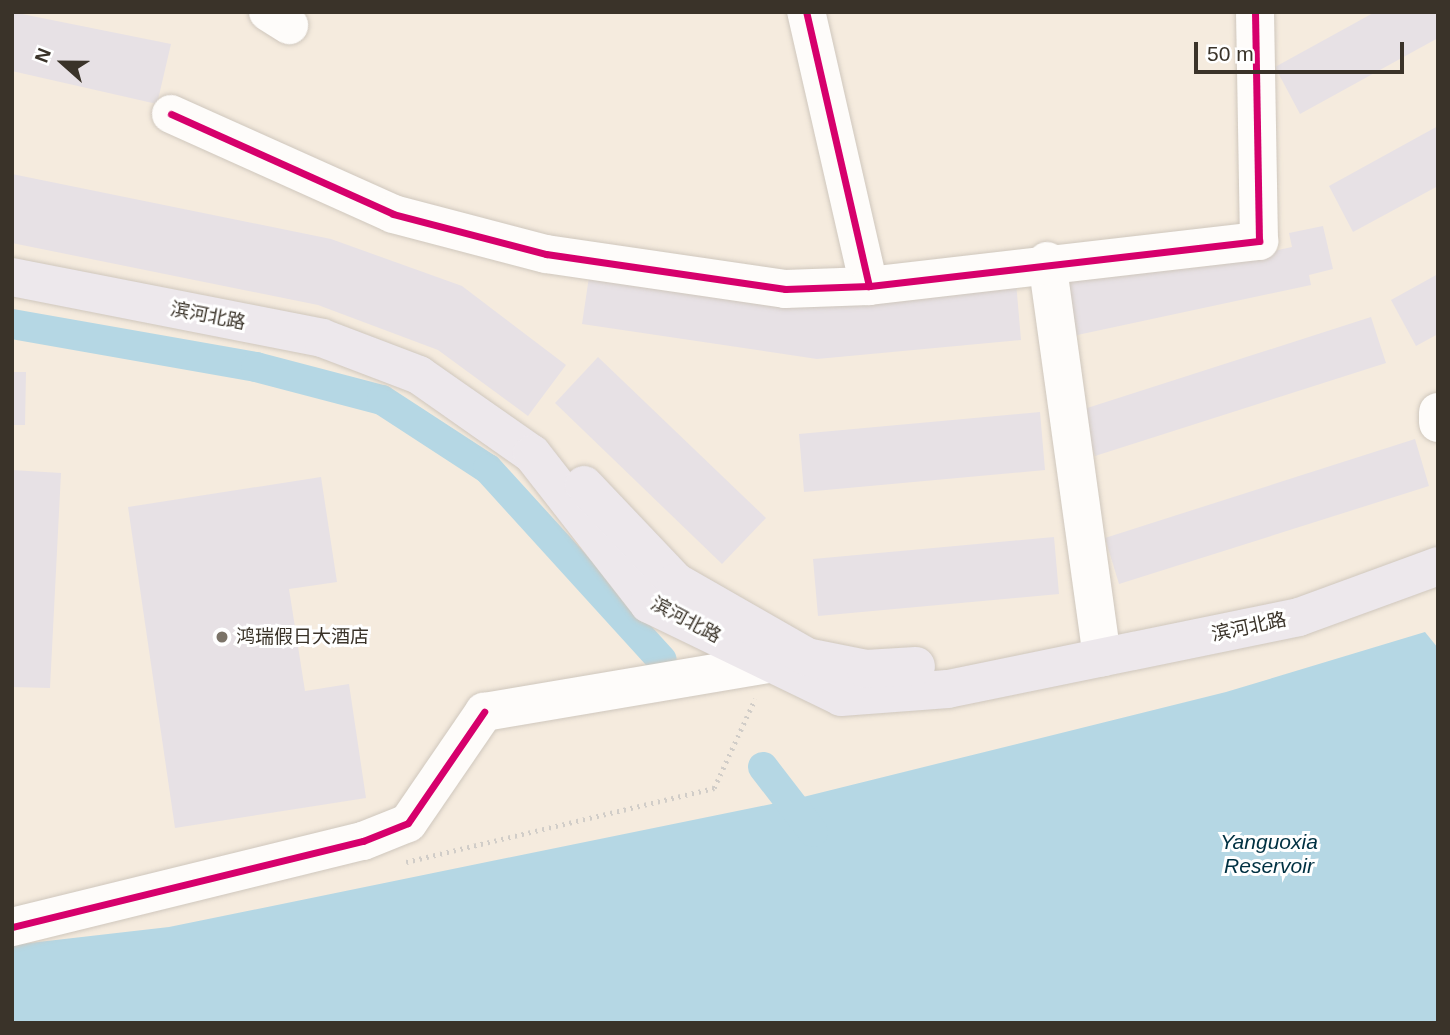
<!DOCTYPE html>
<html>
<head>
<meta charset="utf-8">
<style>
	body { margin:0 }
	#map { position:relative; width:1450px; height:1035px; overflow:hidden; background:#f5ebde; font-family:Arial,"Noto Sans SC",sans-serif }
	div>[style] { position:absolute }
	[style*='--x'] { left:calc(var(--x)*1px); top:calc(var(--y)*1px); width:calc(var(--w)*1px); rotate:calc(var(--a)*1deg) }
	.water>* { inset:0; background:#b5d7e4 }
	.canal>* { height:30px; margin:-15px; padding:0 15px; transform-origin:15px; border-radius:15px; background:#b5d7e4 }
	.building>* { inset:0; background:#e7e1e5 }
	.path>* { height:4.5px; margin-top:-2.25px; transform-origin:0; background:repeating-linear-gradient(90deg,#d1cdc8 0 2px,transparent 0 7px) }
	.roads { filter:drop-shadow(0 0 2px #cfc7bd) drop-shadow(0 0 2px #cfc7bd) }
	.minor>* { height:38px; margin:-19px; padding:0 19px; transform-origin:19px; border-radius:19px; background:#fefcfa }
	.major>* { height:38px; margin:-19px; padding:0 19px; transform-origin:19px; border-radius:19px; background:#ede8ec }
	.cycleway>* { height:7px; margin:-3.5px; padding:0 3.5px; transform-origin:3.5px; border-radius:3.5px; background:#d6006c }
	.dots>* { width:19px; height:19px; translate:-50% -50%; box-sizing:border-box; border:4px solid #fff; border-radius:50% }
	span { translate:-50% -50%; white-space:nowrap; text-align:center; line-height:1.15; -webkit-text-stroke:6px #fff; paint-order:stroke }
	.street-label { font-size:19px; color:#3a3329 }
	.poi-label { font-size:19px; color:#3a3329 }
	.left { translate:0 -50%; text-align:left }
	.water-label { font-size:21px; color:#003142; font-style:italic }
	.frame { position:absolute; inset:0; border:14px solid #3a3329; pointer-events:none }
	.north { position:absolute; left:28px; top:28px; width:70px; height:70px; -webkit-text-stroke:5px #fff; paint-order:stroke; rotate:291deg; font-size:19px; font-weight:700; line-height:28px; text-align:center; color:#3a3329 }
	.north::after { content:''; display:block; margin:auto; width:24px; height:32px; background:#3a3329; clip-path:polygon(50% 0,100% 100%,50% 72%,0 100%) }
	.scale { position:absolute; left:1194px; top:42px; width:210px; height:32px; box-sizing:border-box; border:4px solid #3a3329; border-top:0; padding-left:9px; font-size:21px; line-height:24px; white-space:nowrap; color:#3a3329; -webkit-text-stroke:5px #fff; paint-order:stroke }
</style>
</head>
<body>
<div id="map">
	<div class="water">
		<i style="clip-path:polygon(1425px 632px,1438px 648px,1438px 1023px,12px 1023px,12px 945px,169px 927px,791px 800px,1226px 692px)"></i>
	</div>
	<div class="canal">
		<i style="--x:12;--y:324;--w:248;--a:10"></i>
		<i style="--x:256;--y:367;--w:130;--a:14.7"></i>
		<i style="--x:382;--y:400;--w:126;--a:33.1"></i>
		<i style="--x:488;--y:469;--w:258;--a:47.7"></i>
		<i style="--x:763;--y:767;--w:82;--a:52.4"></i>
	</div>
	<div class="building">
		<i style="clip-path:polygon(12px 12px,171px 44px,157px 104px,12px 71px)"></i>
		<i style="clip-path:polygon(1375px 12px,1438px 12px,1438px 38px,1300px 114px,1275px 67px)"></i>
		<i style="clip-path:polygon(1438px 126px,1438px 186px,1353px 232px,1329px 186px)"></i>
		<i style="clip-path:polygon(12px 174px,331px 239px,462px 286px,566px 365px,528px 416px,438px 350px,318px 305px,12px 243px)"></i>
		<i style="clip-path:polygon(1323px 226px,1333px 269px,1309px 275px,1311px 285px,1068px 337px,1054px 270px,1227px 261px,1292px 247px,1289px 233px)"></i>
		<i style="clip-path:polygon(590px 270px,1016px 282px,1021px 340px,817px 359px,582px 324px)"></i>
		<i style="clip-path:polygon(1438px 274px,1438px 334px,1416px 346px,1391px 300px)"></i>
		<i style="clip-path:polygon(1371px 317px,1386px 363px,1095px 456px,1081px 410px)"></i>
		<i style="clip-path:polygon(598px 357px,766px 518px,722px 564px,555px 403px)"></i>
		<i style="clip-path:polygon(12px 372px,26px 372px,25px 425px,12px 425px)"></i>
		<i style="clip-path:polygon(1040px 412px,1045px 470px,804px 492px,799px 434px)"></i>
		<i style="clip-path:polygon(1415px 439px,1429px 486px,1119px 584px,1105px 538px)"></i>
		<i style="clip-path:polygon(12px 470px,61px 473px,50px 688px,12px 687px)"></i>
		<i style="clip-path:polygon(321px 477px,337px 582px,289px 589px,305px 691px,349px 684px,366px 798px,175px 828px,128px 507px)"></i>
		<i style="clip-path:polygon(1054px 537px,1059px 594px,818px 616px,813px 559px)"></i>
	</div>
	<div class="path">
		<i style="--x:406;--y:862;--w:317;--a:-13.5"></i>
		<i style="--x:714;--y:788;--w:98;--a:-65.3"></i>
	</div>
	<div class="roads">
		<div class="minor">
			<i style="--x:268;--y:12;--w:25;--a:32"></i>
			<i style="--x:171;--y:114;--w:243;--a:24.2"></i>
			<i style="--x:393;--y:214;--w:158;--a:14.7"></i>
			<i style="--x:546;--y:254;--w:242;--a:8.3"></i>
			<i style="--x:785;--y:289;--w:84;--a:-2"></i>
			<i style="--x:869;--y:286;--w:281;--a:-102.9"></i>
			<i style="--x:1047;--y:261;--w:400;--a:82.1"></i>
			<i style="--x:869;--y:286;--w:393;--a:-6.6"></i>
			<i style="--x:1259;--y:241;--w:229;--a:-91"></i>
			<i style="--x:1438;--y:412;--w:11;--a:90"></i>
			<i style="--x:12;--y:927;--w:361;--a:-13.8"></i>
			<i style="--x:363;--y:841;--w:48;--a:-21.8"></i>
			<i style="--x:408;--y:823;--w:135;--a:-55.6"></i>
			<i style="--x:484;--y:712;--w:311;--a:-9.6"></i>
		</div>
		<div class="major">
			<i style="--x:12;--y:277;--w:316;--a:11.1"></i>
			<i style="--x:322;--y:338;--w:104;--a:20.9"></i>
			<i style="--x:419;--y:375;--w:138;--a:35"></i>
			<i style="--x:532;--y:454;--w:190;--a:52"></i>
			<i style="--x:649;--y:604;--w:213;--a:25.8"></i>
			<i style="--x:841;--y:697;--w:107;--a:-4.3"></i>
			<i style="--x:948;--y:689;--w:358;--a:-11.6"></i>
			<i style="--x:1299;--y:617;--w:148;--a:-20.1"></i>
			<i style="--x:584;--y:485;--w:134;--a:46.5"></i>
			<i style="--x:676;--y:582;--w:151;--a:29.8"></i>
			<i style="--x:807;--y:657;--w:60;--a:11.5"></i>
			<i style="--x:866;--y:669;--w:50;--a:-3.4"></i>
		</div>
	</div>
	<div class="cycleway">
		<i style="--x:171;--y:114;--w:243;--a:24.2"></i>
		<i style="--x:393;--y:214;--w:158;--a:14.7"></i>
		<i style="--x:546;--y:254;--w:242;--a:8.3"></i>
		<i style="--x:785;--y:289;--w:84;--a:-2"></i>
		<i style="--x:869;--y:286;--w:281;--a:-102.9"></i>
		<i style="--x:869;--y:286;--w:393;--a:-6.6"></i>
		<i style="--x:1259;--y:241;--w:229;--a:-91"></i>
		<i style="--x:12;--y:927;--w:361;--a:-13.8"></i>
		<i style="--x:363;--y:841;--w:48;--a:-21.8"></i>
		<i style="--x:408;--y:823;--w:135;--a:-55.6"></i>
	</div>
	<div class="dots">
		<i style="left:222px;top:637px;background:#7b7368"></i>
	</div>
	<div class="street-label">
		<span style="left:208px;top:316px;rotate:11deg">滨河北路</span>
		<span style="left:686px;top:620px;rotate:28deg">滨河北路</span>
		<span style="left:1249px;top:627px;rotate:-12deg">滨河北路</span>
	</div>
	<div class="poi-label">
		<span class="left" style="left:236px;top:637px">鸿瑞假日大酒店</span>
	</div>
	<div class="water-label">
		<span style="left:1269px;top:854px">Yanguoxia<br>Reservoir</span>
	</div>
	<div class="frame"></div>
	<div class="north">N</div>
	<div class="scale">50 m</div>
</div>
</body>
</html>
